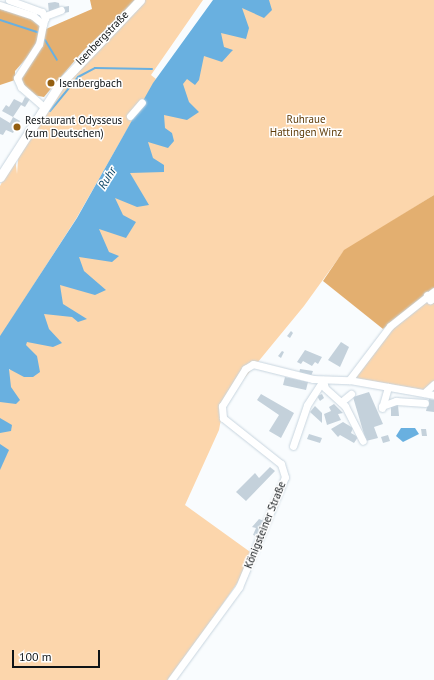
<!DOCTYPE html>
<html>
<head>
<meta charset="utf-8">
<style>
	body { margin:0 }
	#map { position:relative; width:434px; height:680px; overflow:hidden; background:#f9fcfe; font-family:"PT Sans",sans-serif }
	div>[style] { position:absolute }
	[style*='--x'] { left:calc(var(--x)*1px); top:calc(var(--y)*1px); width:calc(var(--w)*1px); rotate:calc(var(--a)*1deg) }
	.green>* { inset:0; background:#fcd6ac }
	.forest>* { inset:0; background:#e3af70 }
	.water>* { inset:0; background:#69b0e0 }
	.stream>* { height:2px; margin:-1px; padding:0 1px; transform-origin:1px; border-radius:1px; background:#69b0e0 }
	.building>* { inset:0; background:#c4d1db }
	.roads { filter:drop-shadow(0 0 1px #c8d5df) drop-shadow(0 0 1px #c8d5df) }
	.minor>* { height:7px; margin:-3.5px; padding:0 3.5px; transform-origin:3.5px; border-radius:3.5px; background:#fff }
	.major>* { height:9px; margin:-4.5px; padding:0 4.5px; transform-origin:4.5px; border-radius:4.5px; background:#fff }
	.dots>* { width:11px; height:11px; translate:-50% -50%; box-sizing:border-box; border:2px solid #fff; border-radius:50% }
	span { translate:-50% -50%; white-space:nowrap; text-align:center; line-height:1.15; -webkit-text-stroke:3px #fff; paint-order:stroke }
	.street-label { font-size:11px; color:#0e1316 }
	.poi-label { font-size:11px; color:#0e1316 }
	.left { translate:0 -50%; text-align:left }
	.park-label { font-size:11px; color:#5e3b08 }
	.water-label { font-size:12px; color:#0f4767; font-style:italic }
	.scale { position:absolute; left:12px; top:650px; width:88px; height:18px; box-sizing:border-box; border:2px solid #0e1316; border-top:0; padding-left:5px; font-size:12px; line-height:14px; white-space:nowrap; color:#0e1316; -webkit-text-stroke:3px #fff; paint-order:stroke }
</style>
</head>
<body>
<div id="map">
	<div class="green">
		<i style="clip-path:polygon(144px 0,203px 0,151px 75px,156px 79px,76px 219px,0 337px,0 186px,15px 156px,17px 174px,19px 148px,59px 90px)"></i>
		<i style="clip-path:polygon(249px 0,434px 0,434px 195px,343px 252px,304px 306px,224px 403px,219px 430px,185px 505px,253px 554px,247px 569px,170px 680px,0 680px,0 386px,153px 127px,196px 61px)"></i>
		<i style="clip-path:polygon(434px 293px,434px 392px,354px 378px,391px 326px)"></i>
	</div>
	<div class="forest">
		<i style="clip-path:polygon(90px 0,136px 0,83px 51px,44px 97px,33px 95px,19px 79px,46px 29px,92px 9px)"></i>
		<i style="clip-path:polygon(0 9px,33px 18px,41px 24px,42px 29px,32px 52px,15px 71px,15px 80px,0 85px)"></i>
		<i style="clip-path:polygon(434px 195px,434px 289px,383px 329px,323px 281px,344px 250px)"></i>
	</div>
	<div class="water">
		<i style="clip-path:polygon(213px 0,269px 0,272px 10px,264px 18px,242px 8px,249px 28px,246px 39px,221px 33px,224px 47px,233px 50px,231px 52px,222px 62px,204px 56px,199px 80px,195px 85px,187px 79px,183px 84px,189px 102px,199px 112px,187px 120px,164px 115px,165px 128px,172px 133px,174px 141px,168px 148px,148px 142px,153px 158px,164px 165px,164px 172px,130px 173px,149px 205px,137px 207px,115px 198px,123px 215px,136px 222px,126px 238px,99px 229px,109px 252px,119px 256px,112px 262px,79px 257px,84px 271px,106px 290px,95px 295px,60px 285px,63px 304px,87px 319px,78px 322px,72px 317px,44px 314px,49px 329px,62px 343px,53px 347px,27px 342px,26px 345px,37px 356px,40px 372px,33px 377px,24px 377px,9px 369px,11px 387px,20px 400px,16px 404px,0 402px,0 336px,77px 218px,153px 83px)"></i>
		<i style="clip-path:polygon(0 418px,12px 425px,11px 431px,0 433px)"></i>
		<i style="clip-path:polygon(401px 428px,415px 428px,419px 434px,403px 442px,396px 436px)"></i>
		<i style="clip-path:polygon(0 444px,9px 450px,0 470px)"></i>
	</div>
	<div class="stream">
		<i style="--x:0;--y:20;--w:42;--a:18"></i>
		<i style="--x:45;--y:40;--w:23;--a:59"></i>
		<i style="--x:50;--y:111;--w:44;--a:-50.5"></i>
		<i style="--x:78;--y:77;--w:19;--a:-28"></i>
		<i style="--x:95;--y:68;--w:57;--a:1"></i>
	</div>
	<div class="building">
		<i style="clip-path:polygon(55px 2px,59px 3px,60px 11px,49px 13px,48px 3px)"></i>
		<i style="clip-path:polygon(69px 6px,69px 12px,64px 13px,63px 7px)"></i>
		<i style="clip-path:polygon(25px 97px,30px 99px,25px 107px,21px 105px,13px 117px,20px 121px,13px 133px,6px 130px,3px 135px,0 134px,0 117px,10px 123px,13px 117px,2px 111px,6px 105px,9px 107px,14px 99px,22px 103px)"></i>
		<i style="clip-path:polygon(291px 331px,293px 333px,290px 338px,287px 336px)"></i>
		<i style="clip-path:polygon(341px 342px,349px 347px,340px 367px,328px 360px)"></i>
		<i style="clip-path:polygon(305px 350px,322px 357px,318px 364px,315px 362px,312px 366px,303px 361px,301px 364px,297px 362px)"></i>
		<i style="clip-path:polygon(282px 351px,284px 352px,281px 358px,278px 356px)"></i>
		<i style="clip-path:polygon(300px 369px,313px 371px,311px 376px,299px 374px)"></i>
		<i style="clip-path:polygon(285px 377px,308px 382px,306px 390px,283px 385px)"></i>
		<i style="clip-path:polygon(369px 392px,383px 424px,374px 427px,378px 438px,366px 441px,353px 397px)"></i>
		<i style="clip-path:polygon(261px 394px,294px 413px,281px 438px,269px 431px,279px 415px,257px 400px)"></i>
		<i style="clip-path:polygon(322px 394px,324px 398px,320px 401px,317px 396px)"></i>
		<i style="clip-path:polygon(429px 399px,434px 400px,434px 412px,426px 411px)"></i>
		<i style="clip-path:polygon(334px 404px,343px 413px,338px 414px,341px 420px,327px 425px,324px 414px,331px 411px,329px 407px)"></i>
		<i style="clip-path:polygon(391px 405px,398px 405px,399px 416px,391px 416px)"></i>
		<i style="clip-path:polygon(315px 406px,322px 413px,322px 423px,310px 412px)"></i>
		<i style="clip-path:polygon(343px 422px,353px 428px,351px 433px,358px 437px,354px 443px,340px 435px,338px 437px,331px 429px)"></i>
		<i style="clip-path:polygon(421px 429px,426px 429px,427px 436px,422px 436px)"></i>
		<i style="clip-path:polygon(309px 434px,322px 438px,320px 443px,307px 439px)"></i>
		<i style="clip-path:polygon(388px 435px,390px 441px,383px 443px,381px 437px)"></i>
		<i style="clip-path:polygon(270px 467px,275px 471px,246px 501px,236px 492px,255px 473px,259px 478px)"></i>
		<i style="clip-path:polygon(259px 519px,266px 522px,259px 537px,253px 535px,256px 528px,252px 527px)"></i>
	</div>
	<div class="roads">
		<div class="minor">
			<i style="--x:9;--y:0;--w:35;--a:20"></i>
			<i style="--x:42;--y:12;--w:7;--a:63"></i>
			<i style="--x:45;--y:18;--w:6;--a:108"></i>
			<i style="--x:0;--y:5;--w:35;--a:18"></i>
			<i style="--x:33;--y:16;--w:13;--a:39"></i>
			<i style="--x:43;--y:24;--w:20;--a:101"></i>
			<i style="--x:39;--y:44;--w:40;--a:122.9"></i>
			<i style="--x:17;--y:78;--w:10;--a:66"></i>
			<i style="--x:21;--y:87;--w:29;--a:41"></i>
			<i style="--x:45;--y:16;--w:17;--a:-21"></i>
			<i style="--x:130;--y:116;--w:18;--a:-49"></i>
			<i style="--x:427;--y:295;--w:6;--a:59"></i>
			<i style="--x:430;--y:300;--w:4;--a:-27"></i>
			<i style="--x:349;--y:380;--w:68;--a:-52.8"></i>
			<i style="--x:390;--y:326;--w:56;--a:-38.5"></i>
			<i style="--x:424;--y:393;--w:13;--a:-42"></i>
			<i style="--x:341;--y:402;--w:13;--a:-39"></i>
			<i style="--x:382;--y:406;--w:15;--a:-20"></i>
			<i style="--x:396;--y:401;--w:29;--a:4"></i>
			<i style="--x:382;--y:408;--w:22;--a:-74"></i>
			<i style="--x:293;--y:446;--w:43;--a:-71.1"></i>
			<i style="--x:307;--y:405;--w:30;--a:-57"></i>
			<i style="--x:323;--y:380;--w:8;--a:76"></i>
			<i style="--x:325;--y:388;--w:27;--a:42"></i>
			<i style="--x:345;--y:406;--w:39;--a:63"></i>
			<i style="--x:171;--y:680;--w:115;--a:-53.8"></i>
			<i style="--x:239;--y:587;--w:119;--a:-67.3"></i>
			<i style="--x:285;--y:477;--w:14;--a:-107"></i>
			<i style="--x:281;--y:464;--w:74;--a:-141.6"></i>
			<i style="--x:223;--y:418;--w:12;--a:-95"></i>
			<i style="--x:222;--y:406;--w:44;--a:-58.1"></i>
			<i style="--x:245;--y:369;--w:9;--a:-32"></i>
			<i style="--x:253;--y:364;--w:62;--a:14"></i>
			<i style="--x:313;--y:379;--w:36;--a:2"></i>
			<i style="--x:349;--y:380;--w:86;--a:10"></i>
		</div>
		<div class="major">
			<i style="--x:0;--y:177;--w:111;--a:-57.2"></i>
			<i style="--x:60;--y:84;--w:116;--a:-46.4"></i>
		</div>
	</div>
	<div class="dots">
		<i style="left:51px;top:83px;background:#935f12"></i>
		<i style="left:17px;top:127px;background:#935f12"></i>
	</div>
	<div class="street-label">
		<span style="left:102px;top:38px;rotate:-46deg">Isenbergstraße</span>
		<span style="left:265px;top:525px;rotate:-68deg">Königsteiner Straße</span>
	</div>
	<div class="poi-label">
		<span class="left" style="left:59px;top:83px">Isenbergbach</span>
		<span class="left" style="left:25px;top:127px">Restaurant Odysseus<br>(zum Deutschen)</span>
	</div>
	<div class="park-label">
		<span style="left:306px;top:126px">Ruhraue<br>Hattingen Winz</span>
	</div>
	<div class="water-label">
		<span style="left:107px;top:178px;rotate:-58deg">Ruhr</span>
	</div>
	<div class="scale">100 m</div>
</div>
</body>
</html>
